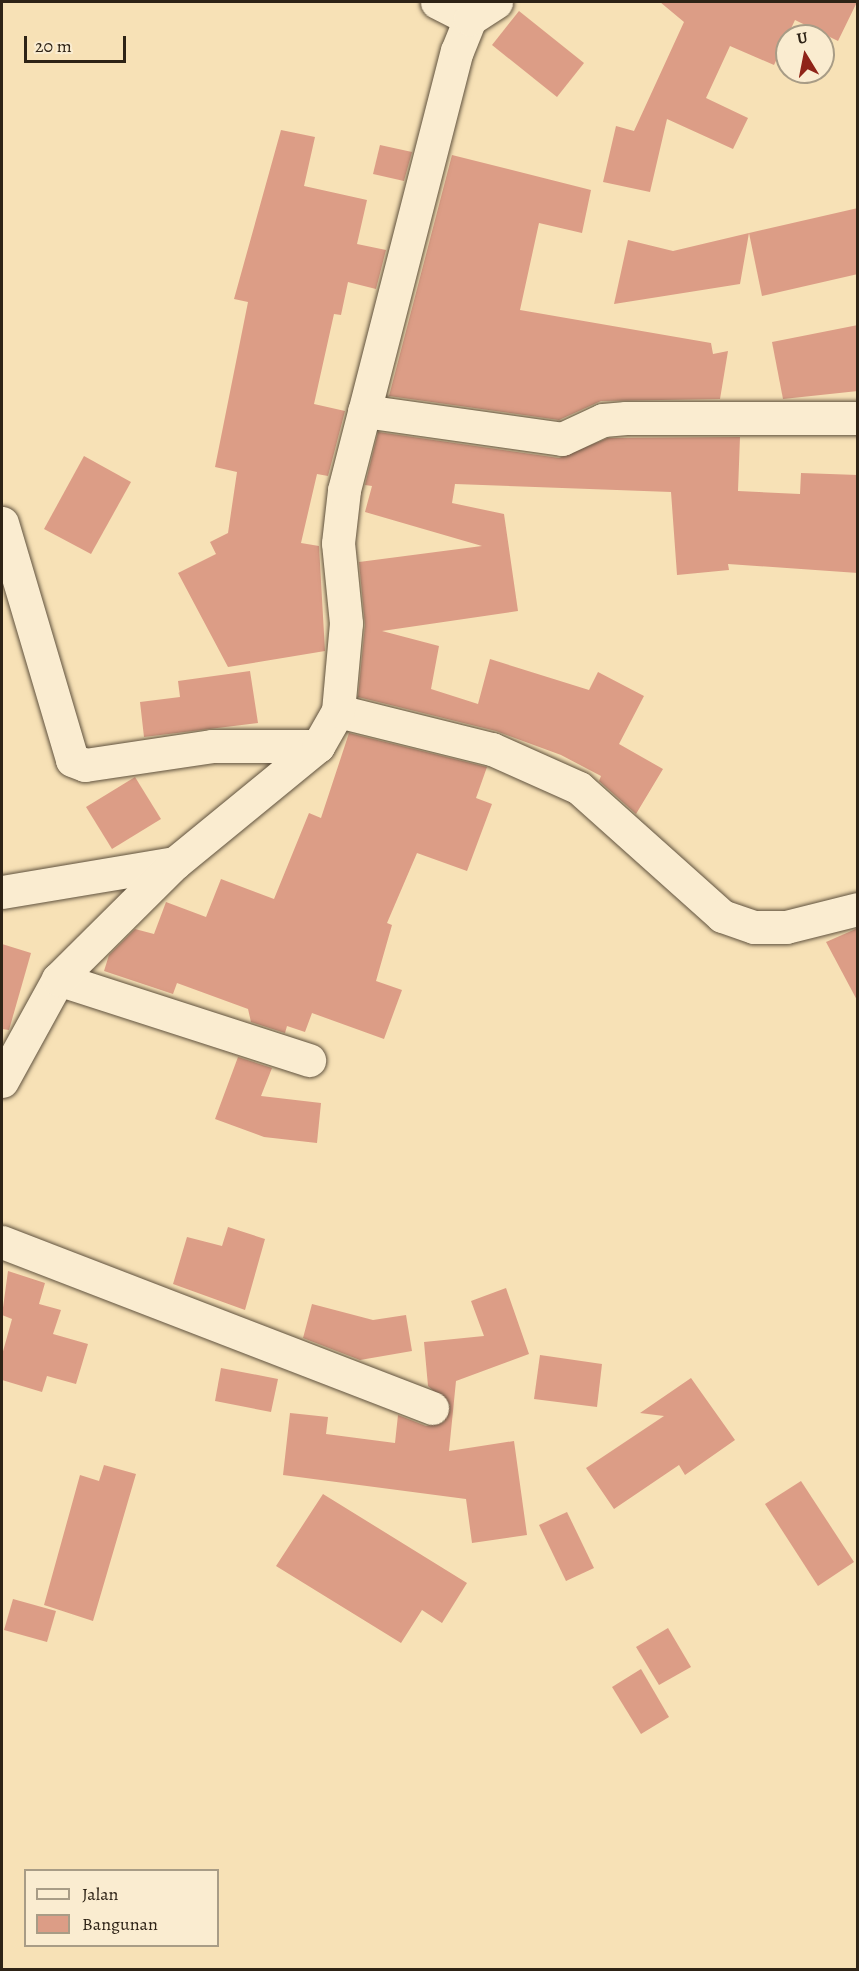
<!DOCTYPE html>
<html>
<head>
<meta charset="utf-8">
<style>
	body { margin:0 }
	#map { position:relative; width:859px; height:1971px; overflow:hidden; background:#f7e1b6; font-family:Alegreya,serif }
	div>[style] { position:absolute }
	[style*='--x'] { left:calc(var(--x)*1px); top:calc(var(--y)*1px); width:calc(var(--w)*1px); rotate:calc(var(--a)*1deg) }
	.building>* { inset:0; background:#dc9d86 }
	.roads { filter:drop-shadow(0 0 2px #60523e) drop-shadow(0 0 2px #60523e) }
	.street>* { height:33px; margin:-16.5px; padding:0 16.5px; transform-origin:16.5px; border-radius:16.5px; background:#faecd0 }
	span { translate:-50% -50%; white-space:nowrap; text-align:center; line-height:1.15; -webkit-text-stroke:5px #faecd0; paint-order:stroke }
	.frame { position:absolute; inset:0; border:3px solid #2e2316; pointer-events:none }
	.legend { position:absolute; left:24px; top:1869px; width:195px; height:78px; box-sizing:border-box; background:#faecd0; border:2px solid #a89c86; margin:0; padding:8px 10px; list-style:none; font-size:18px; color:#2e2316 }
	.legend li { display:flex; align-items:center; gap:12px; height:30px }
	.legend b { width:30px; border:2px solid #a89c86 }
	.north { position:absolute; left:775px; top:24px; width:60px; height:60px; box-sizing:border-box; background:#faecd0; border:2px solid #a89c86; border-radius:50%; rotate:350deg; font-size:16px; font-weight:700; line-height:24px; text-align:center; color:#2e2316 }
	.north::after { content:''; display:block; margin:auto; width:21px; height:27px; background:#8f2418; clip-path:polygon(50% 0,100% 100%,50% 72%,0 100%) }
	.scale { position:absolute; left:24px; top:36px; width:102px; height:27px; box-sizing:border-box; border:3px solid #2e2316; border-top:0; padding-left:8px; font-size:18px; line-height:21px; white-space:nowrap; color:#2e2316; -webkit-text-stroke:4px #faecd0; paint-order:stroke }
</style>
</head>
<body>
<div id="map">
	<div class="building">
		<i style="clip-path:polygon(660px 2px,857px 2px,838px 41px,795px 20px,774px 65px,730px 46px,706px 98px,748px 118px,733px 149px,667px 119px,650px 192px,603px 182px,616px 126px,634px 131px,684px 22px)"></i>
		<i style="clip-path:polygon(519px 11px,584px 63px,557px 97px,492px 45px)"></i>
		<i style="clip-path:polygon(281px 130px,315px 137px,304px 186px,367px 200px,357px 244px,386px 250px,376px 289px,348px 282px,341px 315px,334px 314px,314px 404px,345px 411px,328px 476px,317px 474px,301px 543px,319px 546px,325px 651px,228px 667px,178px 573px,216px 554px,210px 542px,228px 533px,237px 472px,215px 467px,248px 302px,234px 299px)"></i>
		<i style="clip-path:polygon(380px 145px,412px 152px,404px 181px,373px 174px)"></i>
		<i style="clip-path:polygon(452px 155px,591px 190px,582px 233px,539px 223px,520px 310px,711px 343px,713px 354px,728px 351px,720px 399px,601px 401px,559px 420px,389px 396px)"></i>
		<i style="clip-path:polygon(858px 208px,858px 274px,762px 296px,749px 233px)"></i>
		<i style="clip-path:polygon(749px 233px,740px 284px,614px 304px,628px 240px,673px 251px)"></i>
		<i style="clip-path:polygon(858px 325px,858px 391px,783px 399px,772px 342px)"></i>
		<i style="clip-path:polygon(378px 432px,559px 458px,608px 438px,740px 437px,738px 491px,800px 494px,801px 473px,858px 475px,858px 573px,728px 564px,729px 570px,677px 575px,671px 492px,455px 484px,452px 503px,504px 514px,518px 611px,382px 631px,439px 646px,431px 689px,478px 704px,490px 659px,589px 690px,598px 672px,644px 696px,619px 744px,663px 769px,636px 814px,599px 781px,601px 776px,561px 755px,496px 731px,358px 697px,365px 625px,359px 562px,482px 546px,365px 512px,372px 486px,365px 485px)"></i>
		<i style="clip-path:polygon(84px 456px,131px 482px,91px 554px,44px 529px)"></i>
		<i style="clip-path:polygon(250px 671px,258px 723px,144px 737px,140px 702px,180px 697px,178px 681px)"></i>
		<i style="clip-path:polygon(349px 733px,487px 767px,476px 798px,492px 804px,467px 871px,417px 853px,387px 923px,392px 925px,376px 981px,402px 990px,384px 1039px,312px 1013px,305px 1032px,287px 1026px,285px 1033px,251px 1022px,248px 1009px,177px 983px,173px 994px,104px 971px,109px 955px,135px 929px,154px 934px,166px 902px,206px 917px,221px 879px,274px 899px,309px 813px,321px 818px)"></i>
		<i style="clip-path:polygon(135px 777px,161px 819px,112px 849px,86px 807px)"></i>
		<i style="clip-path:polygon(858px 928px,858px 1002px,826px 942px)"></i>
		<i style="clip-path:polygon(2px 944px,31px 953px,9px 1030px,2px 1029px)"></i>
		<i style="clip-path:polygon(238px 1057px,272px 1068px,261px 1096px,321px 1103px,317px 1143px,264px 1137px,215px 1119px)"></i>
		<i style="clip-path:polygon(228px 1227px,265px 1239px,245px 1310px,173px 1284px,187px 1237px,222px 1246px)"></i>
		<i style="clip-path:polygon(8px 1271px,45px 1283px,39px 1304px,61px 1310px,53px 1334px,88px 1344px,76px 1384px,47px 1376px,42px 1392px,2px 1380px,2px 1355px,12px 1319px,2px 1315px)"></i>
		<i style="clip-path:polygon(506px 1288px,529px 1354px,456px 1381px,449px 1451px,514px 1441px,527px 1535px,472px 1543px,466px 1499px,283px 1475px,290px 1413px,328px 1417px,326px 1434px,395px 1443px,398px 1415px,426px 1426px,444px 1422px,450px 1405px,428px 1386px,424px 1342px,484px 1336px,471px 1301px)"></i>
		<i style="clip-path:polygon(312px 1304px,373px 1320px,406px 1315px,412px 1351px,360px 1360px,303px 1338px)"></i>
		<i style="clip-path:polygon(540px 1355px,602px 1364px,597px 1407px,534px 1399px)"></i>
		<i style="clip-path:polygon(221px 1368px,278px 1379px,271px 1412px,215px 1401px)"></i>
		<i style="clip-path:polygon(691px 1378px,735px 1440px,685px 1475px,679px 1465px,614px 1509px,586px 1468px,664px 1416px,640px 1413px)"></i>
		<i style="clip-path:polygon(104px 1465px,136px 1474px,93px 1621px,44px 1605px,80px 1475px,99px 1481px)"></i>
		<i style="clip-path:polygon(801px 1481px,854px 1562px,818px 1586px,765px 1504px)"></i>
		<i style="clip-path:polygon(323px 1494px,467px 1583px,442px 1623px,422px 1610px,401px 1643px,276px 1566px)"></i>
		<i style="clip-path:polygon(567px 1512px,594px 1568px,566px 1581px,539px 1525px)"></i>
		<i style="clip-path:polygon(13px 1599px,56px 1611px,47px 1642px,4px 1630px)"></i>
		<i style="clip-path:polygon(668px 1628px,691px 1667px,659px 1685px,636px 1647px)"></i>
		<i style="clip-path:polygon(641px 1669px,669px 1717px,641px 1734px,612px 1687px)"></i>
	</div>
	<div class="roads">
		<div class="street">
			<i style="--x:437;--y:2;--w:37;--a:27"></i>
			<i style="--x:364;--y:411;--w:200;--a:8"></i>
			<i style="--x:562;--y:439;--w:45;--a:-24.9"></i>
			<i style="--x:603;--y:420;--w:23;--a:-5"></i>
			<i style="--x:626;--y:418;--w:232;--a:0"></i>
			<i style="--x:2;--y:523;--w:247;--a:73.5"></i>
			<i style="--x:72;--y:760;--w:14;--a:21"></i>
			<i style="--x:85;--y:765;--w:128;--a:-8.5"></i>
			<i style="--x:212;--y:746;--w:106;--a:0"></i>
			<i style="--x:338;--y:711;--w:159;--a:13.9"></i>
			<i style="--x:492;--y:749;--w:95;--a:24.1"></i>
			<i style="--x:579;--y:788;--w:192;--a:41.8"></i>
			<i style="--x:722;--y:916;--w:34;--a:19"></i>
			<i style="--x:754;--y:927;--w:32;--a:0"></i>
			<i style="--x:786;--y:927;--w:74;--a:-14"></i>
			<i style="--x:2;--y:892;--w:175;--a:-9.5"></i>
			<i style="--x:58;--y:979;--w:264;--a:17.9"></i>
			<i style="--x:2;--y:1081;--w:116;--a:-61.2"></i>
			<i style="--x:58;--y:979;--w:165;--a:-44.8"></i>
			<i style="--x:175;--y:863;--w:185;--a:-39.3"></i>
			<i style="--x:318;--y:746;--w:40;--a:-60.3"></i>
			<i style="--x:338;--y:711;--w:88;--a:-84.8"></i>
			<i style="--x:346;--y:623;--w:80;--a:-95.7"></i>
			<i style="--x:338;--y:543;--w:53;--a:-83.5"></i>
			<i style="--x:344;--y:490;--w:453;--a:-75.6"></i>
			<i style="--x:457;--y:51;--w:35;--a:-68"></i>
			<i style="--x:470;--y:19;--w:31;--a:-33"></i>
			<i style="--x:2;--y:1242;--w:461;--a:21.1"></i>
		</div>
	</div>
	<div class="frame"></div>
	<ul class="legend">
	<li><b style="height:8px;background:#faecd0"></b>Jalan</li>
	<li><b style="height:16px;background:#dc9d86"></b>Bangunan</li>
	</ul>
	<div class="north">U</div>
	<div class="scale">20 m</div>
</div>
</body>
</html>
